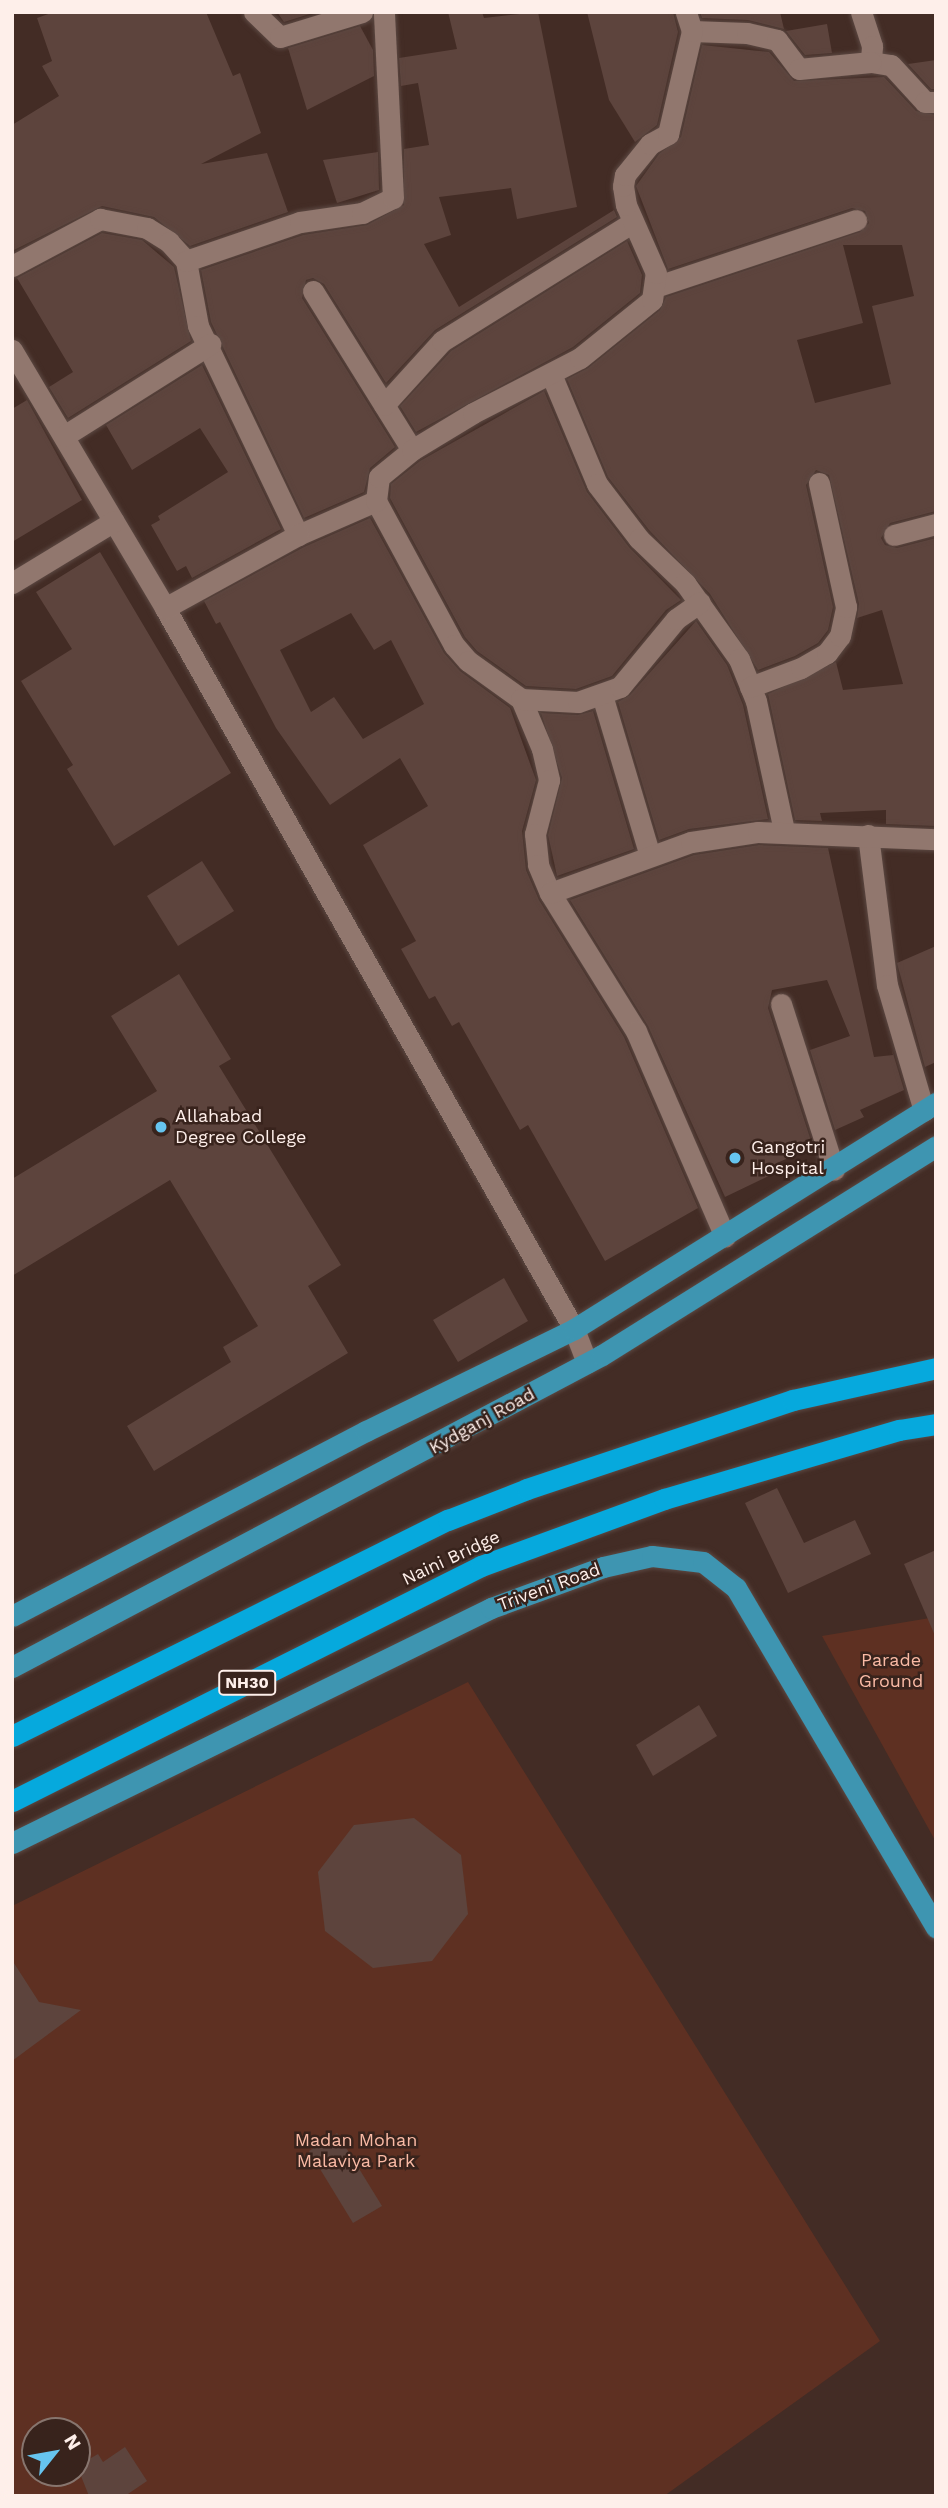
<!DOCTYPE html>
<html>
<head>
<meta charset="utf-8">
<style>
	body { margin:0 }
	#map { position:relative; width:948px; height:2508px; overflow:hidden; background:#432c25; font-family:"Work Sans",sans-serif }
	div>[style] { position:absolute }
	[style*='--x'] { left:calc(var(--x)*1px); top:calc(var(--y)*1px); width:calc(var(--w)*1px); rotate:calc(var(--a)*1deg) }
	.green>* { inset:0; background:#5e3022 }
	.building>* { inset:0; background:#5d443d }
	.roads { filter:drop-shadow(0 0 2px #5c4943) drop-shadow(0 0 2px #5c4943) }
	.minor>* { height:21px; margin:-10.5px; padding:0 10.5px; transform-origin:10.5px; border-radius:10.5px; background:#91776e }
	.major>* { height:21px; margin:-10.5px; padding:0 10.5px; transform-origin:10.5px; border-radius:10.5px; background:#3e95b1 }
	.highway>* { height:21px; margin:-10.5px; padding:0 10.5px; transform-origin:10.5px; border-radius:10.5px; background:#06a9dd }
	.dots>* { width:19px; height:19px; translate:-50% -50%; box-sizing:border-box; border:4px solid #38231c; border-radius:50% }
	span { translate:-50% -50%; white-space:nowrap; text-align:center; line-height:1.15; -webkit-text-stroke:5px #38231c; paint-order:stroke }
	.shield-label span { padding:2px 5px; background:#38231c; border:2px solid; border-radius:5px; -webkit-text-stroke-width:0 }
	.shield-label { font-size:16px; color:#feefea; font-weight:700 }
	.poi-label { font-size:18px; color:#feefea }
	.left { translate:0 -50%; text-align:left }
	.street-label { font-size:18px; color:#feefea }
	.park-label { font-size:18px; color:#fabaa5 }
	.frame { position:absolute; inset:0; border:14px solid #feefea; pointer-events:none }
	.north { position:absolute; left:21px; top:2417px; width:70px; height:70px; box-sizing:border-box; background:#38231c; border:2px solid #87756e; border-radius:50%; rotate:59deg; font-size:19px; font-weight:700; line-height:28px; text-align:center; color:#feefea }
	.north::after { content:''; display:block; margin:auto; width:24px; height:32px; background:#66c4ef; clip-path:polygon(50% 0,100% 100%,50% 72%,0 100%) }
</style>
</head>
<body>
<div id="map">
	<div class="green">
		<i style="clip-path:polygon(936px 1617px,936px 1842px,822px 1636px)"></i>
		<i style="clip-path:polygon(evenodd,468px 1682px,880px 2341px,664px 2496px,12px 2496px,12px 1906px,468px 1682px,35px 2431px,77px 2431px,77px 2473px,35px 2473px,35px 2431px)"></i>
	</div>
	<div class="building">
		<i style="clip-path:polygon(54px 12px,206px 12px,233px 76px,240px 73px,261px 133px,201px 164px,267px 153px,288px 212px,190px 246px,154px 217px,102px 206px,12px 251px,12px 125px,59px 96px,42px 66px,52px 61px,37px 18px)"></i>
		<i style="clip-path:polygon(277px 12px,316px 12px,284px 22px)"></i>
		<i style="clip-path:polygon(448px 12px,482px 12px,484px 18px,538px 12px,577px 207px,517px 219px,511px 188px,439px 197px,451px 235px,424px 244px,459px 307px,614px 210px,617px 217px,435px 330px,386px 383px,324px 284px,313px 278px,306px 280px,302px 298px,395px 447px,370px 468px,364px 492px,304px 518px,211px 322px,201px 270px,303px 235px,367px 225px,404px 205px,404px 149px,429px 145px,418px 83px,401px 86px,399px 58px,457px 49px)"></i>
		<i style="clip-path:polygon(587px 12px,673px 12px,678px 32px,657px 125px,635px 142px,609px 100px)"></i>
		<i style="clip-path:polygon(700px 12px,780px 12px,784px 29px,748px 20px,702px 18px)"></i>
		<i style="clip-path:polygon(827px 24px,832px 53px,805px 55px,786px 31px)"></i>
		<i style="clip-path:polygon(360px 26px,373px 50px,374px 76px,307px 110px,288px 48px)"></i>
		<i style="clip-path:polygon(evenodd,702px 45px,769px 52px,794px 81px,884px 77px,916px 111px,936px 115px,936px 511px,890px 523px,881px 538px,885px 545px,897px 548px,936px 538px,936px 826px,886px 824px,886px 810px,820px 813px,822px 821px,795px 820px,768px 694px,836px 662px,843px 690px,903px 684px,882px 610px,857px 618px,859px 604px,829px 475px,816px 470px,806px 485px,833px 607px,828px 630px,818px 643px,795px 656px,758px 670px,710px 594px,649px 530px,608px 477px,567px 379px,588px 368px,660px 310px,666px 297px,860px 232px,869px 223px,865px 211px,852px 208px,668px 269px,636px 186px,659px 154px,681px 137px,702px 45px,843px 245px,902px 245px,914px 296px,872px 306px,891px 384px,815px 403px,797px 340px,863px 323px,843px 245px)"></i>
		<i style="clip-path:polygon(936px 60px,936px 89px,931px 89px,908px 64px)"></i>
		<i style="clip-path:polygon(378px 152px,379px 190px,337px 203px,323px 160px)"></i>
		<i style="clip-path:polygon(102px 233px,142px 240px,174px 267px,191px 341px,68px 418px,49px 387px,73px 372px,17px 278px)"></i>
		<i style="clip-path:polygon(627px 241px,642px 275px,640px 293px,573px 347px,416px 432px,400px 406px,451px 351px)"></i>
		<i style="clip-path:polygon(202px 365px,281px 529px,192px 578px,186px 566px,177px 571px,151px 525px,160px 520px,158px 516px,228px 472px,200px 428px,132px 470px,106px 425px)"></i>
		<i style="clip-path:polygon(544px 391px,587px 492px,629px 547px,681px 600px,666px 610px,612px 676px,576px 689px,526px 686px,477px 651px,465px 637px,390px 498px,391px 484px,420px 461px)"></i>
		<i style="clip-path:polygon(27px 400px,82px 500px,12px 542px,12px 409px)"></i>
		<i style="clip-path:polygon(evenodd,370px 518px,444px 653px,460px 671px,510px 708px,536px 780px,522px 831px,526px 870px,539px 900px,624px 1037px,698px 1208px,605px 1261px,528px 1125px,520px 1130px,459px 1022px,452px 1026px,435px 996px,429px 999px,401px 949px,416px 941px,363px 845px,428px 806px,400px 758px,330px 805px,276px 728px,220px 622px,216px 624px,204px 601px,304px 547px,370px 518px,351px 613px,374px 650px,391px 640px,424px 704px,363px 739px,334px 697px,311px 712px,280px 650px,351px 613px)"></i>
		<i style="clip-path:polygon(100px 552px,231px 773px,114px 846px,67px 769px,73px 765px,21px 681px,72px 649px,36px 592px)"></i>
		<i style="clip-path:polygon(696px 621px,727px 665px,743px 705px,768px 819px,689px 829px,659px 840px,618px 702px,630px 695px)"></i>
		<i style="clip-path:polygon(593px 711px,634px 849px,557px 876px,548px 835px,562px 778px,541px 713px,578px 715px)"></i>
		<i style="clip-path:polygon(759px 845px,828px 848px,874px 1057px,893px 1055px,892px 1050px,904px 1090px,860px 1110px,864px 1117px,835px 1130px,810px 1050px,850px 1036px,827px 980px,772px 990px,768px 1008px,813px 1147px,777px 1163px,781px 1170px,725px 1197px,648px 1026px,570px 900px,694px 855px)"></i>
		<i style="clip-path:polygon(202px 861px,234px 911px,178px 946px,147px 896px)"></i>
		<i style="clip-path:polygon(936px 946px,936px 1062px,925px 1067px,897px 963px)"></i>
		<i style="clip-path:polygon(179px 974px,231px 1059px,219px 1066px,341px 1265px,308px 1286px,348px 1353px,154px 1471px,127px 1426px,231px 1362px,223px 1347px,258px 1326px,170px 1180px,12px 1276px,12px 1179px,157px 1091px,111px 1016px)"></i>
		<i style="clip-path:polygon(504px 1278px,528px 1321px,458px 1362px,433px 1320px)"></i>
		<i style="clip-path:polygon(777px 1488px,804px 1543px,855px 1520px,871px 1554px,788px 1593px,745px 1503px)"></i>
		<i style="clip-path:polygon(936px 1550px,936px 1638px,904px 1564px)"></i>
		<i style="clip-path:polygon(699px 1705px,717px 1736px,653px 1776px,636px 1745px)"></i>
		<i style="clip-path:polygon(414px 1818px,461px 1855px,468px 1914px,432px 1961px,373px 1968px,325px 1931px,318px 1872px,354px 1825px)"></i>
		<i style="clip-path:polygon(12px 1960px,39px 2002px,81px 2010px,12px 2061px)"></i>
		<i style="clip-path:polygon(337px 2133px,382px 2206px,353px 2223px,309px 2151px)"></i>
		<i style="clip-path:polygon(125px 2447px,147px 2481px,125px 2496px,89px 2496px,77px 2466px,98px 2454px,103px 2462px)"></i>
	</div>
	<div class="roads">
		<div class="minor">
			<i style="--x:254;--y:12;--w:36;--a:44"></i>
			<i style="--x:280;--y:37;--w:86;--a:-17"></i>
			<i style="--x:861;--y:12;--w:36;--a:72"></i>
			<i style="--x:872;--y:46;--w:16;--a:94"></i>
			<i style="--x:871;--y:62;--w:20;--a:9"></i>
			<i style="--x:891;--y:65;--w:50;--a:47.4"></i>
			<i style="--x:925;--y:102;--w:11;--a:0"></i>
			<i style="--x:692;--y:31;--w:55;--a:2.1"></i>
			<i style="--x:747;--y:33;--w:31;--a:13"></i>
			<i style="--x:777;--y:40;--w:36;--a:53"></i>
			<i style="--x:799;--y:69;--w:72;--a:-5.6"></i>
			<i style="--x:186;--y:261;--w:66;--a:79.5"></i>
			<i style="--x:198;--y:326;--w:232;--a:64.4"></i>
			<i style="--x:298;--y:535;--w:85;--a:-23.6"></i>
			<i style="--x:376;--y:501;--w:164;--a:61.6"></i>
			<i style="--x:454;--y:645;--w:21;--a:49"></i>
			<i style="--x:468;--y:661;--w:65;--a:35.6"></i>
			<i style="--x:521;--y:699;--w:54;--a:67.2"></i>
			<i style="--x:542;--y:749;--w:32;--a:77"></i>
			<i style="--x:549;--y:780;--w:56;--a:104.5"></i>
			<i style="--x:535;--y:834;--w:31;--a:84"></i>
			<i style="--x:538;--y:865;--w:30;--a:67"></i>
			<i style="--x:550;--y:893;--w:163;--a:58.1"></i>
			<i style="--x:636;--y:1031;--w:224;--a:66.6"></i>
			<i style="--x:12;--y:266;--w:100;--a:-28.1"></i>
			<i style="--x:100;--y:219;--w:48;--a:10.8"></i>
			<i style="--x:147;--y:228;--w:26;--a:32"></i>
			<i style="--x:169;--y:242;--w:25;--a:48"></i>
			<i style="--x:186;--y:261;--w:120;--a:-18.9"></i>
			<i style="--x:300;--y:222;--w:63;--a:-8.3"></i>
			<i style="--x:362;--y:213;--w:34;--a:-26"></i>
			<i style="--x:393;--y:198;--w:186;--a:-92.8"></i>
			<i style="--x:655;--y:287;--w:212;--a:-18.4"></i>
			<i style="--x:313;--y:291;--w:187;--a:58.1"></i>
			<i style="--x:12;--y:350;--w:300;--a:59.3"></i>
			<i style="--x:165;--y:608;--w:829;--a:60.44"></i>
			<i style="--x:574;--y:1329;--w:36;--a:69"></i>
			<i style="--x:551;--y:374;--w:119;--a:67.3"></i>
			<i style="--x:597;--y:484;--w:69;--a:52.6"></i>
			<i style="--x:639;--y:539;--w:64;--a:43.7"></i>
			<i style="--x:685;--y:583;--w:93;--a:54.6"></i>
			<i style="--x:739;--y:659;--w:45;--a:68"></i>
			<i style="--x:756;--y:701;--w:133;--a:77.8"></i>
			<i style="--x:384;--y:405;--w:86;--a:-47.8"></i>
			<i style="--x:442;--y:341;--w:225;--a:-31.9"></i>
			<i style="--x:64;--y:436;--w:173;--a:-32.2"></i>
			<i style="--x:376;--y:501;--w:24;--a:-83"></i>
			<i style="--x:379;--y:477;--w:43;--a:-39.3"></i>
			<i style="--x:412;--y:450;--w:71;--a:-31.2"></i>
			<i style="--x:473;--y:413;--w:120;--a:-27.2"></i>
			<i style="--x:580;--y:358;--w:92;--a:-38.9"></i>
			<i style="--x:652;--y:300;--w:27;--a:-82"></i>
			<i style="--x:656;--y:273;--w:74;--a:-113.8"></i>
			<i style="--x:626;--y:205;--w:19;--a:-99"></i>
			<i style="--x:623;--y:186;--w:11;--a:-80"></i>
			<i style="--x:625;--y:175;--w:40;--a:-51"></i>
			<i style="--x:650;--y:144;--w:21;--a:-29"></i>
			<i style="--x:668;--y:134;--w:106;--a:-76.9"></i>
			<i style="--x:692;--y:31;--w:20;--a:-108"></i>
			<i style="--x:894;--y:535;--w:43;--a:-14.7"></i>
			<i style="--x:12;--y:583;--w:119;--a:-31.3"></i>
			<i style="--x:165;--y:608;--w:152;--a:-28.8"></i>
			<i style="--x:750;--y:687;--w:54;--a:-20.4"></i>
			<i style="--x:801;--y:668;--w:30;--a:-30"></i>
			<i style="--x:827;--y:653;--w:21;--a:-53"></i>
			<i style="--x:840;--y:636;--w:30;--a:-78"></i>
			<i style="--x:846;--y:607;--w:127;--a:-102.3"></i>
			<i style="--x:602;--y:695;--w:168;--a:73.4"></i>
			<i style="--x:521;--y:699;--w:57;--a:3"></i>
			<i style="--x:578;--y:702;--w:45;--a:-19.7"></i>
			<i style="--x:620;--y:687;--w:88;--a:-50.5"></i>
			<i style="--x:676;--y:619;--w:29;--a:-35"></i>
			<i style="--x:868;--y:835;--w:151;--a:82.8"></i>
			<i style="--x:887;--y:985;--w:131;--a:73.6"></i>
			<i style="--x:550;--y:893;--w:150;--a:-19.9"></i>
			<i style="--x:691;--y:842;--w:68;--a:-8.5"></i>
			<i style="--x:758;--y:832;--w:178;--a:2.3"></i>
			<i style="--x:781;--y:1004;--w:174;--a:72.3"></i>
		</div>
		<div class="major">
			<i style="--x:12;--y:1616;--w:399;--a:-27.6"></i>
			<i style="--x:366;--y:1431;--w:232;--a:-26.1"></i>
			<i style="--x:574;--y:1329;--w:427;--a:-32"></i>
			<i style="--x:12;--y:1667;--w:667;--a:-27.87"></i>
			<i style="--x:602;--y:1355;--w:394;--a:-32"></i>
			<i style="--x:12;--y:1843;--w:534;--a:-26.13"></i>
			<i style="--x:491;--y:1608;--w:119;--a:-20.1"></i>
			<i style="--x:603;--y:1567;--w:50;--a:-12.7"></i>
			<i style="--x:652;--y:1556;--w:51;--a:6.7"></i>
			<i style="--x:703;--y:1562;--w:42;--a:38.2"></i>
			<i style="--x:736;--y:1588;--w:394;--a:59.5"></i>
		</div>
		<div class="highway">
			<i style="--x:12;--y:1736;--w:487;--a:-26.4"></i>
			<i style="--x:448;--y:1520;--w:85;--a:-21.4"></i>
			<i style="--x:527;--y:1489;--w:280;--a:-18.5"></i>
			<i style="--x:793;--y:1400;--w:147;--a:-12.6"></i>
			<i style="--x:12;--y:1801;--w:525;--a:-26.61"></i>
			<i style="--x:481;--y:1566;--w:195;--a:-20.1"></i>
			<i style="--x:664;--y:1499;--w:245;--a:-16.4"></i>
			<i style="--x:899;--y:1430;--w:37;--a:-9"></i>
		</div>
	</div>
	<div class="dots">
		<i style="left:161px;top:1127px;background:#66c4ef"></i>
		<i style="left:735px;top:1158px;background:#66c4ef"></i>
	</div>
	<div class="shield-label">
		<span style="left:247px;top:1683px">NH30</span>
	</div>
	<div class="poi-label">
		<span class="left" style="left:175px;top:1127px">Allahabad<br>Degree College</span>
		<span class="left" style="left:751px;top:1158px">Gangotri<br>Hospital</span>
	</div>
	<div class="street-label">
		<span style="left:482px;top:1421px;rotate:-29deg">Kydganj Road</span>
		<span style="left:451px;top:1558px;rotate:-25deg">Naini Bridge</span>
		<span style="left:549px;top:1587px;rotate:-20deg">Triveni Road</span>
	</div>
	<div class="park-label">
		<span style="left:891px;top:1671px">Parade<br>Ground</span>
		<span style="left:356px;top:2151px">Madan Mohan<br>Malaviya Park</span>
	</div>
	<div class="frame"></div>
	<div class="north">N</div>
</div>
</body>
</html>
